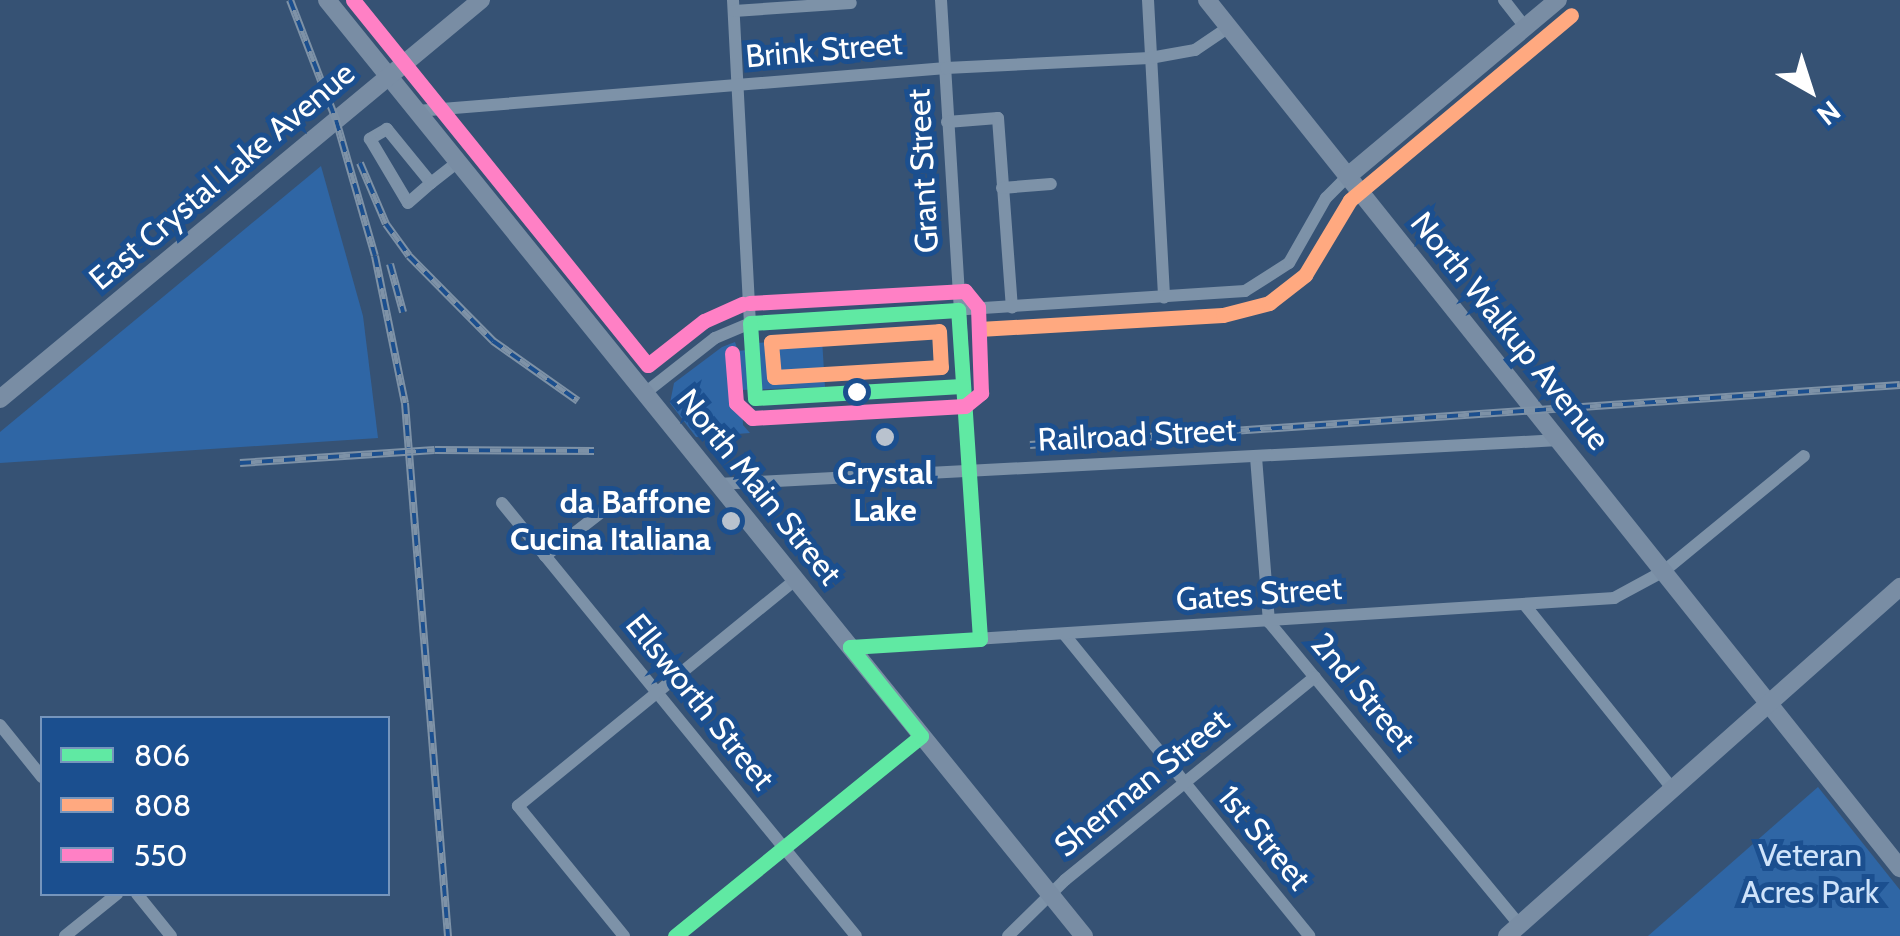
<!DOCTYPE html>
<html>
<head>
<meta charset="utf-8">
<style>
	body { margin:0 }
	#map { position:relative; width:1900px; height:936px; overflow:hidden; background:#365274; font-family:Cabin,sans-serif }
	div>[style] { position:absolute }
	[style*='--x'] { left:calc(var(--x)*1px); top:calc(var(--y)*1px); width:calc(var(--w)*1px); rotate:calc(var(--a)*1deg) }
	.green>* { inset:0; background:#2f66a5 }
	.street>* { height:12px; margin:-6px; padding:0 6px; transform-origin:6px; border-radius:6px; background:#7d92a8 }
	.secondary>* { height:18px; margin:-9px; padding:0 9px; transform-origin:9px; border-radius:9px; background:#798da4 }
	.rail>* { height:8px; margin-top:-4px; transform-origin:0; background:repeating-linear-gradient(90deg,#1b4f8f 0 11px,#7e92a7 0 22px); box-sizing:border-box; border-block:2px solid #7e92a7 }
	.bus-1>* { height:15px; margin:-7.5px; padding:0 7.5px; transform-origin:7.5px; border-radius:7.5px; background:#60e9a3 }
	.bus-2>* { height:15px; margin:-7.5px; padding:0 7.5px; transform-origin:7.5px; border-radius:7.5px; background:#ffa980 }
	.bus-3>* { height:15px; margin:-7.5px; padding:0 7.5px; transform-origin:7.5px; border-radius:7.5px; background:#ff80c5 }
	.dots>* { width:28px; height:28px; translate:-50% -50%; box-sizing:border-box; border:5px solid #1b4f8f; border-radius:50% }
	span { translate:-50% -50%; white-space:nowrap; text-align:center; line-height:1.15; -webkit-text-stroke:10px #1b4f8f; paint-order:stroke }
	.street-label { font-size:32px; color:#fff }
	.poi-label { font-size:32px; color:#fff; font-weight:700 }
	.right { translate:-100% -50%; text-align:right }
	.park-label { font-size:32px; color:#cfe3fa }
	.legend { position:absolute; left:40px; top:716px; width:350px; height:180px; box-sizing:border-box; background:#1b4f8f; border:2px solid #7695bc; margin:0; padding:12px 18px; list-style:none; font-size:30px; color:#fff }
	.legend li { display:flex; align-items:center; gap:20px; height:50px }
	.legend b { width:50px; border:2px solid #7695bc }
	.north { position:absolute; left:1760px; top:40px; width:100px; height:100px; -webkit-text-stroke:8px #1b4f8f; paint-order:stroke; rotate:141deg; font-size:28px; font-weight:700; line-height:40px; text-align:center; color:#fff }
	.north::after { content:''; display:block; margin:auto; width:35px; height:45px; background:#fff; clip-path:polygon(50% 0,100% 100%,50% 72%,0 100%) }
</style>
</head>
<body>
<div id="map">
	<div class="green">
		<i style="clip-path:polygon(321px 166px,363px 316px,378px 438px,0 463px,0 432px)"></i>
		<i style="clip-path:polygon(822px 339px,825px 387px,742px 390px,743px 425px,750px 433px,696px 437px,670px 403px,674px 383px,722px 347px,735px 342px,738px 351px,755px 349px,755px 343px)"></i>
		<i style="clip-path:polygon(1818px 787px,1900px 890px,1900px 936px,1648px 936px)"></i>
	</div>
	<div class="street">
		<i style="--x:733;--y:0;--w:323;--a:87"></i>
		<i style="--x:941;--y:0;--w:640;--a:86.51"></i>
		<i style="--x:1148;--y:0;--w:298;--a:86.9"></i>
		<i style="--x:1504;--y:0;--w:34;--a:52"></i>
		<i style="--x:734;--y:11;--w:117;--a:-3.9"></i>
		<i style="--x:417;--y:111;--w:531;--a:-4.65"></i>
		<i style="--x:946;--y:68;--w:204;--a:-2.8"></i>
		<i style="--x:1150;--y:58;--w:46;--a:-10.1"></i>
		<i style="--x:1195;--y:50;--w:41;--a:-34.1"></i>
		<i style="--x:947;--y:122;--w:51;--a:-4.5"></i>
		<i style="--x:998;--y:118;--w:190;--a:85.8"></i>
		<i style="--x:431;--y:183;--w:70;--a:-129.2"></i>
		<i style="--x:387;--y:129;--w:20;--a:150"></i>
		<i style="--x:370;--y:139;--w:74;--a:59.3"></i>
		<i style="--x:408;--y:203;--w:30;--a:-41"></i>
		<i style="--x:431;--y:183;--w:34;--a:-38"></i>
		<i style="--x:1002;--y:188;--w:49;--a:-4.7"></i>
		<i style="--x:645;--y:393;--w:89;--a:-38.2"></i>
		<i style="--x:715;--y:338;--w:38;--a:-23"></i>
		<i style="--x:750;--y:323;--w:496;--a:-3.7"></i>
		<i style="--x:1245;--y:291;--w:52;--a:-32.5"></i>
		<i style="--x:1289;--y:263;--w:75;--a:-60.4"></i>
		<i style="--x:1326;--y:198;--w:31;--a:-45"></i>
		<i style="--x:1256;--y:457;--w:166;--a:85.5"></i>
		<i style="--x:1269;--y:622;--w:393;--a:50.4"></i>
		<i style="--x:718;--y:484;--w:842;--a:-2.99"></i>
		<i style="--x:502;--y:503;--w:559;--a:50.73"></i>
		<i style="--x:545;--y:556;--w:86;--a:-37.9"></i>
		<i style="--x:1524;--y:604;--w:235;--a:51.2"></i>
		<i style="--x:1064;--y:634;--w:389;--a:50.9"></i>
		<i style="--x:850;--y:647;--w:766;--a:-3.67"></i>
		<i style="--x:1614;--y:598;--w:57;--a:-28.4"></i>
		<i style="--x:1664;--y:571;--w:181;--a:-39.4"></i>
		<i style="--x:0;--y:725;--w:67;--a:51.1"></i>
		<i style="--x:137;--y:894;--w:54;--a:51"></i>
		<i style="--x:65;--y:936;--w:67;--a:-38.9"></i>
		<i style="--x:624;--y:936;--w:168;--a:-129.2"></i>
		<i style="--x:518;--y:806;--w:357;--a:-39.2"></i>
		<i style="--x:675;--y:936;--w:317;--a:-39.1"></i>
		<i style="--x:1008;--y:936;--w:80;--a:-44.5"></i>
		<i style="--x:1065;--y:880;--w:322;--a:-39.1"></i>
	</div>
	<div class="secondary">
		<i style="--x:327;--y:0;--w:1204;--a:51.04"></i>
		<i style="--x:1207;--y:0;--w:1111;--a:51.4"></i>
		<i style="--x:1348;--y:176;--w:274;--a:-40"></i>
		<i style="--x:0;--y:399;--w:625;--a:-39.68"></i>
		<i style="--x:1507;--y:936;--w:526;--a:-41.61"></i>
	</div>
	<div class="rail">
		<i style="--x:290;--y:0;--w:129;--a:69"></i>
		<i style="--x:336;--y:120;--w:141;--a:74"></i>
		<i style="--x:375;--y:256;--w:150;--a:78.5"></i>
		<i style="--x:405;--y:403;--w:535;--a:85.39"></i>
		<i style="--x:360;--y:163;--w:66;--a:66.9"></i>
		<i style="--x:386;--y:224;--w:39;--a:54"></i>
		<i style="--x:409;--y:256;--w:120;--a:45.3"></i>
		<i style="--x:493;--y:341;--w:104;--a:35.2"></i>
		<i style="--x:390;--y:264;--w:50;--a:74.8"></i>
		<i style="--x:1030;--y:445;--w:872;--a:-3.95"></i>
		<i style="--x:240;--y:463;--w:195;--a:-3.8"></i>
		<i style="--x:435;--y:450;--w:159;--a:0.4"></i>
	</div>
	<div class="bus-1">
		<i style="--x:850;--y:647;--w:130;--a:-3.5"></i>
		<i style="--x:980;--y:639;--w:330;--a:-93.8"></i>
		<i style="--x:958;--y:310;--w:208;--a:176.4"></i>
		<i style="--x:750;--y:323;--w:75;--a:86.2"></i>
		<i style="--x:755;--y:398;--w:207;--a:-3.3"></i>
		<i style="--x:675;--y:936;--w:317;--a:-39.1"></i>
		<i style="--x:921;--y:736;--w:114;--a:-128.6"></i>
	</div>
	<div class="bus-2">
		<i style="--x:979;--y:329;--w:244;--a:-3.3"></i>
		<i style="--x:1223;--y:315;--w:48;--a:-14.6"></i>
		<i style="--x:1269;--y:303;--w:46;--a:-37.9"></i>
		<i style="--x:1305;--y:275;--w:87;--a:-59"></i>
		<i style="--x:1350;--y:200;--w:288;--a:-39.9"></i>
		<i style="--x:939;--y:331;--w:36;--a:87"></i>
		<i style="--x:941;--y:367;--w:167;--a:176.6"></i>
		<i style="--x:774;--y:377;--w:35;--a:-95"></i>
		<i style="--x:771;--y:342;--w:168;--a:-3.7"></i>
	</div>
	<div class="bus-3">
		<i style="--x:353;--y:0;--w:469;--a:51.1"></i>
		<i style="--x:648;--y:365;--w:71;--a:-38.2"></i>
		<i style="--x:704;--y:321;--w:42;--a:-24.1"></i>
		<i style="--x:732;--y:353;--w:50;--a:85.4"></i>
		<i style="--x:736;--y:403;--w:22;--a:43"></i>
		<i style="--x:752;--y:418;--w:213;--a:-3.2"></i>
		<i style="--x:965;--y:406;--w:21;--a:-39"></i>
		<i style="--x:981;--y:393;--w:86;--a:-92"></i>
		<i style="--x:978;--y:307;--w:21;--a:-129"></i>
		<i style="--x:965;--y:291;--w:216;--a:176.8"></i>
	</div>
	<div class="dots">
		<i style="left:857px;top:392px;background:#fff"></i>
		<i style="left:885px;top:437px;background:#b9c2ce"></i>
		<i style="left:731px;top:521px;background:#b9c2ce"></i>
	</div>
	<div class="street-label">
		<span style="left:824px;top:50px;rotate:-5deg">Brink Street</span>
		<span style="left:923px;top:171px;rotate:-93deg">Grant Street</span>
		<span style="left:222px;top:176px;rotate:-40deg">East Crystal Lake Avenue</span>
		<span style="left:1510px;top:331px;rotate:51deg">North Walkup Avenue</span>
		<span style="left:1137px;top:435px;rotate:-3deg">Railroad Street</span>
		<span style="left:759px;top:487px;rotate:51deg">North Main Street</span>
		<span style="left:1259px;top:594px;rotate:-4deg">Gates Street</span>
		<span style="left:1363px;top:692px;rotate:50deg">2nd Street</span>
		<span style="left:700px;top:702px;rotate:51deg">Ellsworth Street</span>
		<span style="left:1142px;top:783px;rotate:-39deg">Sherman Street</span>
		<span style="left:1264px;top:838px;rotate:50deg">1st Street</span>
	</div>
	<div class="poi-label">
		<span style="left:885px;top:492px">Crystal<br>Lake</span>
		<span class="right" style="left:711px;top:521px">da Baffone<br>Cucina Italiana</span>
	</div>
	<div class="park-label">
		<span style="left:1810px;top:874px">Veteran<br>Acres Park</span>
	</div>
	<ul class="legend">
	<li><b style="height:12px;background:#60e9a3"></b>806</li>
	<li><b style="height:12px;background:#ffa980"></b>808</li>
	<li><b style="height:12px;background:#ff80c5"></b>550</li>
	</ul>
	<div class="north">N</div>
</div>
</body>
</html>
